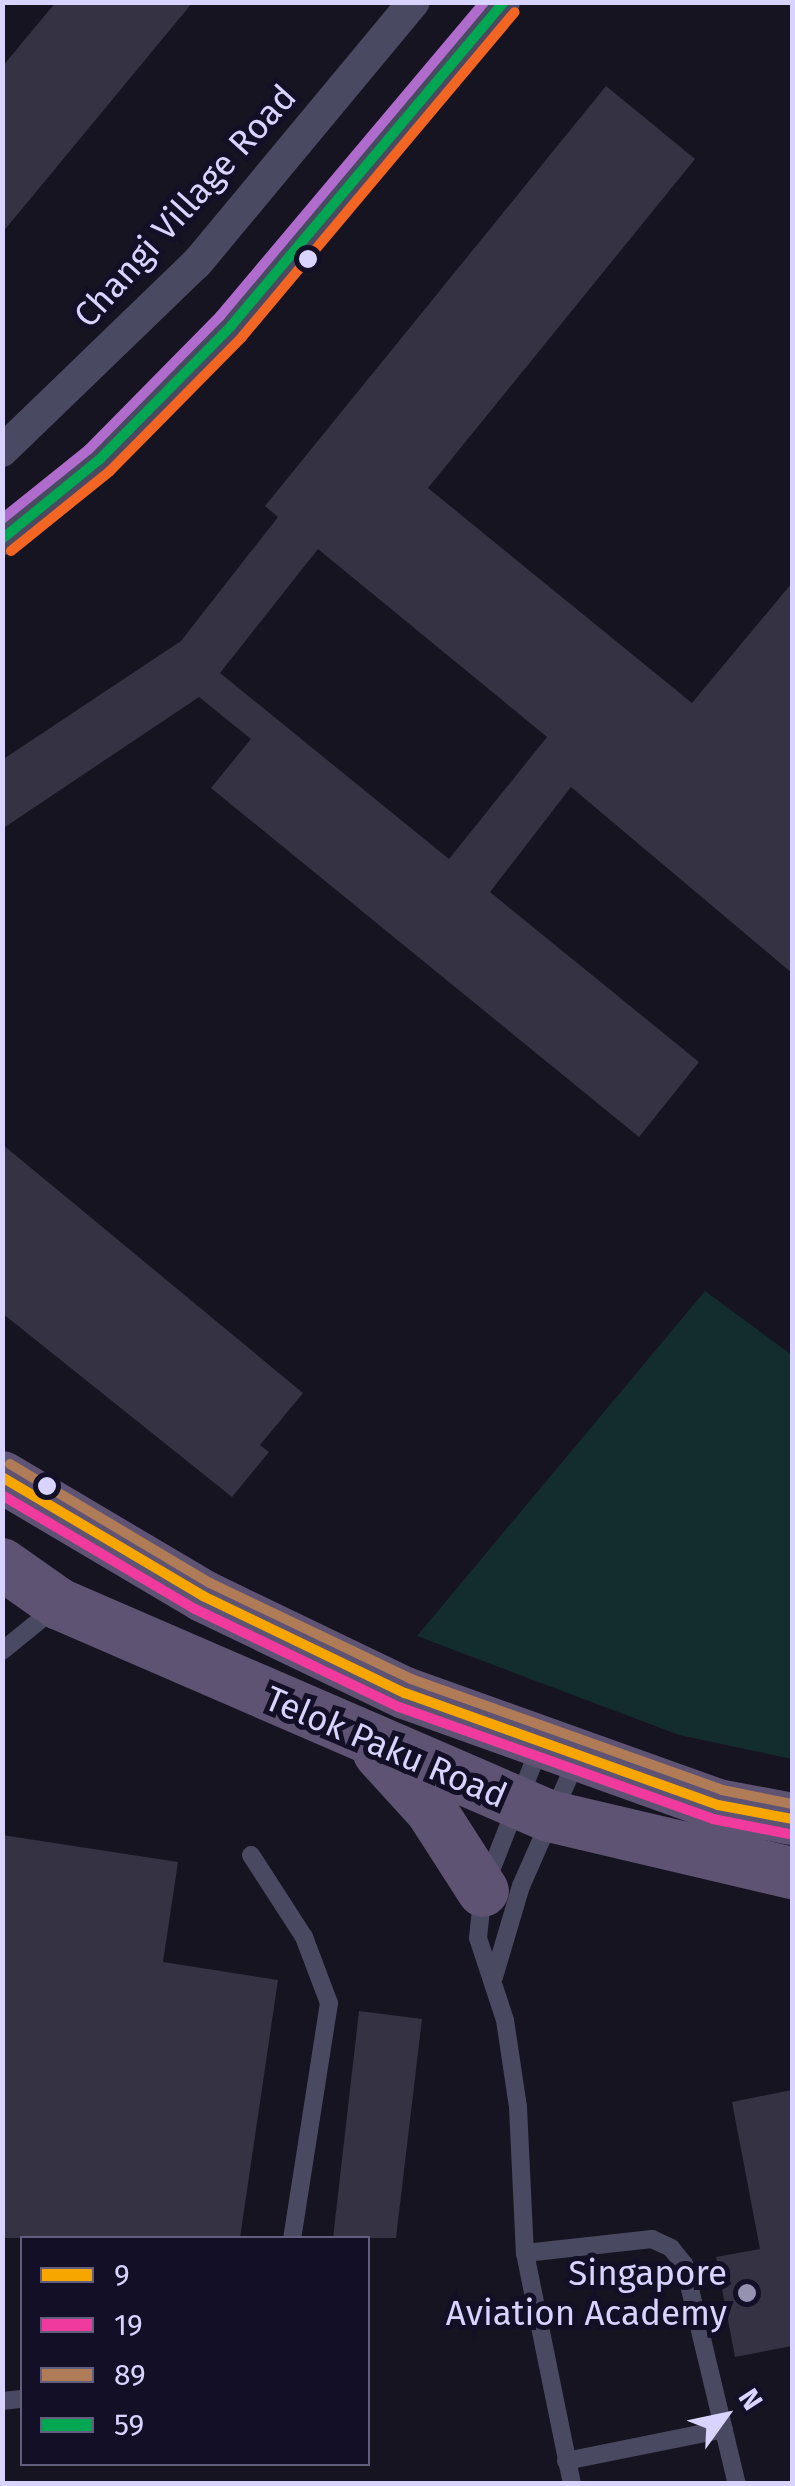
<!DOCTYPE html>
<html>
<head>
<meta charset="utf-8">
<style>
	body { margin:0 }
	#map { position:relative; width:795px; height:2486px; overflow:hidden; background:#161421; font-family:"Fira Sans",sans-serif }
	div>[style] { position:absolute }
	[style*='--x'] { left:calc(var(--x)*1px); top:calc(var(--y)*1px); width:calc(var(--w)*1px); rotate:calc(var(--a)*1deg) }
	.green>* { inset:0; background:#132c2d }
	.building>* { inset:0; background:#343243 }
	.lane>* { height:18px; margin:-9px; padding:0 9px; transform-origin:9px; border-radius:9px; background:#4a4962 }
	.street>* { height:32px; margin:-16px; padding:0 16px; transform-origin:16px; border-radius:16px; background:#4a4962 }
	.primary>* { height:52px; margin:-26px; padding:0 26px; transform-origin:26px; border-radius:26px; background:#5e5373 }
	.bus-1>* { height:10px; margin:-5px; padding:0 5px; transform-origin:5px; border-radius:5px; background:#f7a600 }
	.bus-2>* { height:10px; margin:-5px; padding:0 5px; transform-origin:5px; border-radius:5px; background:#f13a9d }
	.bus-3>* { height:10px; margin:-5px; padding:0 5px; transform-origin:5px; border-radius:5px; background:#b07c57 }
	.bus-4>* { height:10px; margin:-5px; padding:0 5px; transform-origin:5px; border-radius:5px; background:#00a651 }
	.bus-5>* { height:10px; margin:-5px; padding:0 5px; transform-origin:5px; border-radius:5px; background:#f26522 }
	.bus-6>* { height:10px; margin:-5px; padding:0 5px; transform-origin:5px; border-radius:5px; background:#b06ccc }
	.dots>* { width:28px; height:28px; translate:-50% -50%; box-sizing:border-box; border:5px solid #130f26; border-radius:50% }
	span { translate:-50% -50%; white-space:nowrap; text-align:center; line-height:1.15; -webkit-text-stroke:10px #130f26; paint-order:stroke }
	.street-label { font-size:35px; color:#d9d4ff }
	.poi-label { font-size:35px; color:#d9d4ff }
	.right { translate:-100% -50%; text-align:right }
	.frame { position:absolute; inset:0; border:5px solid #d9d4ff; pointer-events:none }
	.legend { position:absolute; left:20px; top:2236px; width:350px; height:230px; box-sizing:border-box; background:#130f26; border:2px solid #625e7d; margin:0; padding:12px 18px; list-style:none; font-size:30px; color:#d9d4ff }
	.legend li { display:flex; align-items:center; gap:20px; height:50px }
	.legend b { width:50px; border:2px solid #625e7d }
	.north { position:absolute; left:675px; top:2366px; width:100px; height:100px; -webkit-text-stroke:8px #130f26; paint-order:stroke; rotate:57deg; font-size:28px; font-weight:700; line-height:40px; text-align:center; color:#d9d4ff }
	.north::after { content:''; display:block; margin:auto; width:35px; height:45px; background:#d9d4ff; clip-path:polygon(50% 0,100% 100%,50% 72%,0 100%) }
</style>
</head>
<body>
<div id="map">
	<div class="green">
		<i style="clip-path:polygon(705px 1291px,792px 1355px,792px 1759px,679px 1735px,417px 1636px)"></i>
	</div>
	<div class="building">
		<i style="clip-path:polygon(56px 2px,193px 2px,2px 233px,2px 67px)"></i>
		<i style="clip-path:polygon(evenodd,606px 86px,695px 159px,428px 488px,692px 703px,792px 583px,792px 973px,571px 787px,490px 892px,699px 1062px,639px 1137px,211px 788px,251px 739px,199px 697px,2px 829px,2px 760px,181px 641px,278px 517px,265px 506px,606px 86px,318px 549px,547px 737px,449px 859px,220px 673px,318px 549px)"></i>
		<i style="clip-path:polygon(2px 1144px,303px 1393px,260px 1445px,269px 1452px,232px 1497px,2px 1313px)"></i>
		<i style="clip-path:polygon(2px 1835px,178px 1862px,163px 1962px,278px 1980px,240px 2238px,2px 2238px)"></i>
		<i style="clip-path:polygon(359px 2011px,422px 2019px,396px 2238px,333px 2238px)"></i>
		<i style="clip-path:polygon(792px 2090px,792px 2346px,735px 2357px,716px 2257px,760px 2249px,732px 2102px)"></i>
	</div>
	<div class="lane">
		<i style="--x:2;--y:1651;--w:68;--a:-39.1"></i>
		<i style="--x:540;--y:1746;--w:156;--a:111.5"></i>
		<i style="--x:483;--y:1891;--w:47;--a:96.1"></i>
		<i style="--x:478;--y:1938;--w:86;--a:71.8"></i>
		<i style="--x:505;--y:2020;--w:88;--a:81.5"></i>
		<i style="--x:518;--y:2107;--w:146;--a:87.3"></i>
		<i style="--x:525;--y:2253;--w:236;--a:78.5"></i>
		<i style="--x:251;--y:1855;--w:98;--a:57.1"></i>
		<i style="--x:304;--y:1937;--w:71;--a:69.3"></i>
		<i style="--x:329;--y:2003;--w:238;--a:98.9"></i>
		<i style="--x:494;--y:1977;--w:95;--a:-73.5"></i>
		<i style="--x:521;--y:1886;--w:139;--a:-66.2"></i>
		<i style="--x:525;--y:2253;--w:128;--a:-6.3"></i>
		<i style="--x:652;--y:2239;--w:21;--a:25"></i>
		<i style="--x:671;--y:2248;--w:21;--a:51"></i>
		<i style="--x:684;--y:2264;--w:226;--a:76.5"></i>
		<i style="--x:2;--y:2401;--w:20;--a:-6"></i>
		<i style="--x:566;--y:2461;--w:161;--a:-11.4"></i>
	</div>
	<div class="street">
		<i style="--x:2;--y:451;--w:271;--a:-44"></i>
		<i style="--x:197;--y:263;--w:339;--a:-50.3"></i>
		<i style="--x:2;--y:539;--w:125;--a:-39.2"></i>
		<i style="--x:99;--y:460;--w:188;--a:-45.4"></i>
		<i style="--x:231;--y:326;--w:424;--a:-49.9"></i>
	</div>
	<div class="primary">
		<i style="--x:2;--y:1477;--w:234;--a:30.6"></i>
		<i style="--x:203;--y:1596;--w:224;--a:25.7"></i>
		<i style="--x:405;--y:1693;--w:332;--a:19.7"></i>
		<i style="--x:718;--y:1805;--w:75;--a:10.7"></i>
		<i style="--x:2;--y:1564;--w:70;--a:35.1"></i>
		<i style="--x:59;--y:1604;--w:534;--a:23.4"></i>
		<i style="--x:549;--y:1816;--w:250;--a:13.2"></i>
		<i style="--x:379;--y:1753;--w:77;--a:47.6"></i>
		<i style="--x:431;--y:1810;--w:96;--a:57.3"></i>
	</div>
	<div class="bus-1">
		<i style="--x:2;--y:1477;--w:234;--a:30.6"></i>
		<i style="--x:203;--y:1596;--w:224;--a:25.7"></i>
		<i style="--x:405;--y:1693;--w:332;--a:19.7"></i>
		<i style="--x:718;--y:1805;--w:75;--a:10.7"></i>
	</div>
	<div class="bus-2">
		<i style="--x:2;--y:1495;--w:224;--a:30.6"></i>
		<i style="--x:195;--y:1609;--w:226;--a:25.7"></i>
		<i style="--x:399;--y:1707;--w:333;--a:19.6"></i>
		<i style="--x:713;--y:1819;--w:77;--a:11.2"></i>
	</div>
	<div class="bus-3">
		<i style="--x:10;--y:1464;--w:233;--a:30.8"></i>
		<i style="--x:210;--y:1583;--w:223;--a:25.5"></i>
		<i style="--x:411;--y:1679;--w:330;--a:19.6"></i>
		<i style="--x:722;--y:1790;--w:71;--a:11.3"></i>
	</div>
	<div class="bus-4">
		<i style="--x:2;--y:539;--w:125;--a:-39.2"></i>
		<i style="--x:99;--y:460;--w:188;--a:-45.4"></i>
		<i style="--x:231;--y:326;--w:424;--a:-49.9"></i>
	</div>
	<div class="bus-5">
		<i style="--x:11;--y:551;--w:127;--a:-38.9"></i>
		<i style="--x:110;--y:471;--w:188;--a:-45.4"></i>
		<i style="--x:242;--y:337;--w:424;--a:-50"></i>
	</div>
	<div class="bus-6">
		<i style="--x:2;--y:519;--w:112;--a:-38.8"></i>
		<i style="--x:89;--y:449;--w:187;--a:-45.4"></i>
		<i style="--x:220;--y:316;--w:410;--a:-49.9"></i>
	</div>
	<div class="dots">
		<i style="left:308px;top:259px;background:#d9d4ff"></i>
		<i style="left:47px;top:1486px;background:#d9d4ff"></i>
		<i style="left:747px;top:2293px;background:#9591b1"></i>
	</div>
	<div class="street-label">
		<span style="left:185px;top:206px;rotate:-48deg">Changi Village Road</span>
		<span style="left:386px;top:1747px;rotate:23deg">Telok Paku Road</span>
	</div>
	<div class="poi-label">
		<span class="right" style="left:727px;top:2293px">Singapore<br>Aviation Academy</span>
	</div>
	<div class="frame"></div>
	<ul class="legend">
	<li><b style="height:12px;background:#f7a600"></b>9</li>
	<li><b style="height:12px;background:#f13a9d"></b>19</li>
	<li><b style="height:12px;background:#b07c57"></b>89</li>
	<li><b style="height:12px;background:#00a651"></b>59</li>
	</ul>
	<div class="north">N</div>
</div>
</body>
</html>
